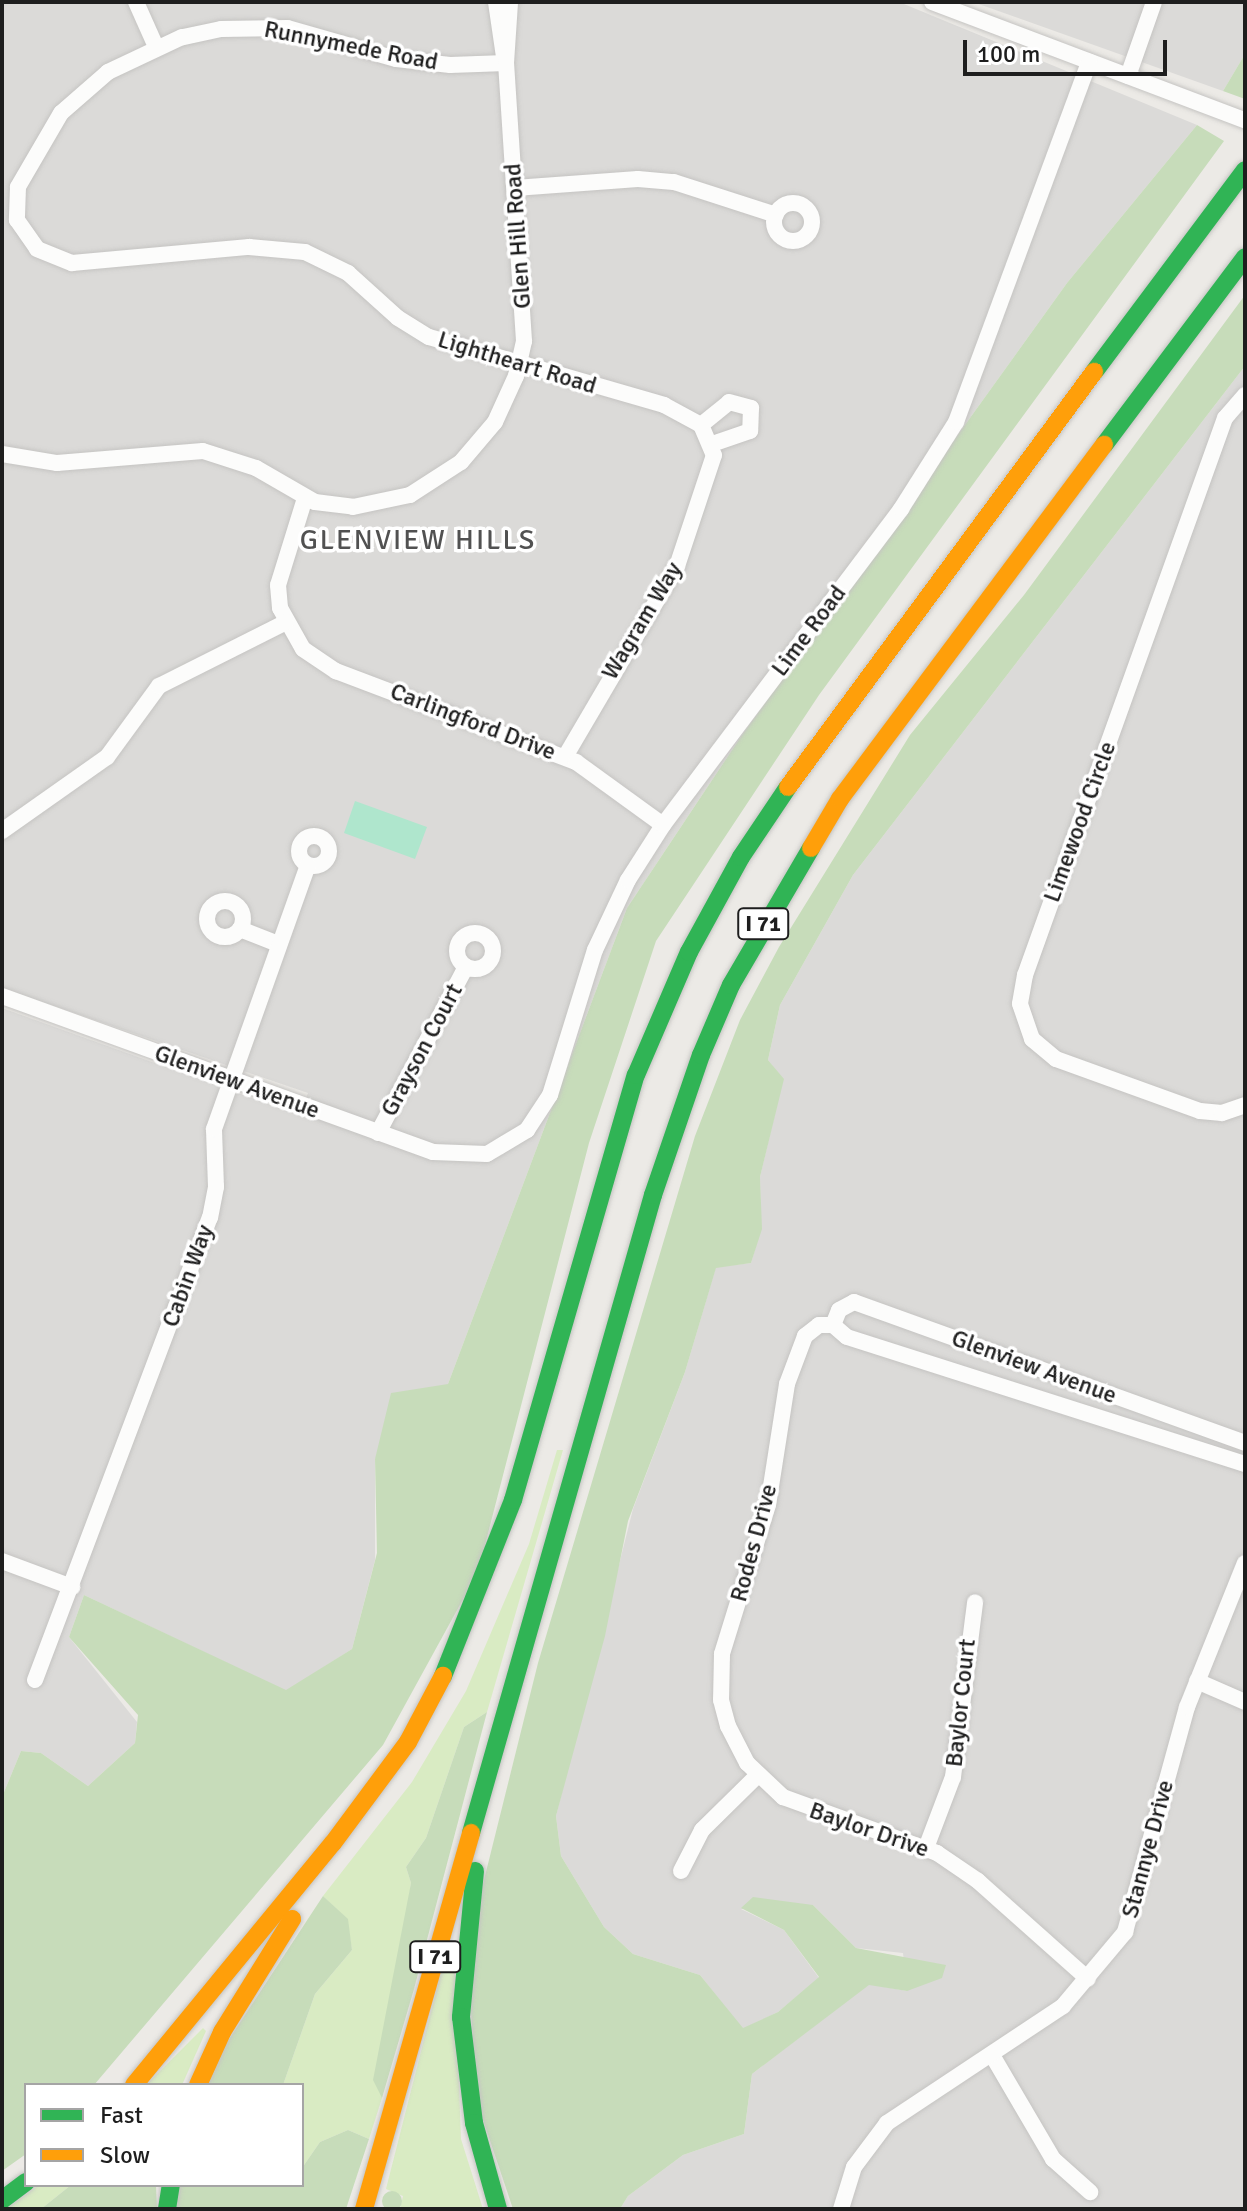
<!DOCTYPE html>
<html>
<head>
<meta charset="utf-8">
<style>
	body { margin:0 }
	#map { position:relative; width:1247px; height:2211px; overflow:hidden; background:#eceae6; font-family:Signika,sans-serif }
	div>[style] { position:absolute }
	[style*='--x'] { left:calc(var(--x)*1px); top:calc(var(--y)*1px); width:calc(var(--w)*1px); rotate:calc(var(--a)*1deg) }
	.residential>* { inset:0; background:#dbdad8 }
	.grass>* { inset:0; background:#d9ebc3 }
	.forest>* { inset:0; background:#c7dcba }
	.round { border-radius:50% }
	.pitch>* { inset:0; background:#afe6cd }
	.roads { filter:drop-shadow(0 0 2px #c5c4c2) drop-shadow(0 0 2px #c5c4c2) }
	.street>* { height:16px; margin:-8px; padding:0 8px; transform-origin:8px; border-radius:8px; background:#fcfcfb }
	.street>.ring { margin:-8px; padding:0; box-sizing:content-box; background:none; border:16px solid #fcfcfb; border-radius:50% }
	.fast>* { height:18px; margin:-9px; padding:0 9px; transform-origin:9px; border-radius:9px; background:#30b455 }
	.slow>* { height:18px; margin:-9px; padding:0 9px; transform-origin:9px; border-radius:9px; background:#ff9f0a }
	span { translate:-50% -50%; white-space:nowrap; text-align:center; line-height:1.15; -webkit-text-stroke:7px #fff; paint-order:stroke }
	.shield-label span { padding:2px 6px; background:#fff; border:2px solid; border-radius:6px; -webkit-text-stroke-width:0 }
	.shield-label { font-size:22px; color:#1e1e1e; font-weight:700 }
	.street-label { font-size:24px; color:#1e1e1e }
	.quarter-label { font-size:28px; color:#515151; letter-spacing:2px }
	.frame { position:absolute; inset:0; border:4px solid #1e1e1e; pointer-events:none }
	.legend { position:absolute; left:24px; top:2083px; width:280px; height:104px; box-sizing:border-box; background:#fff; border:2px solid #a5a5a5; margin:0; padding:10px 14px; list-style:none; font-size:24px; color:#1e1e1e }
	.legend li { display:flex; align-items:center; gap:16px; height:40px }
	.legend b { width:40px; border:2px solid #a5a5a5 }
	.scale { position:absolute; left:963px; top:40px; width:204px; height:36px; box-sizing:border-box; border:4px solid #1e1e1e; border-top:0; padding-left:10px; font-size:24px; line-height:28px; white-space:nowrap; color:#1e1e1e; -webkit-text-stroke:6px #fff; paint-order:stroke }
</style>
</head>
<body>
<div id="map">
	<div class="residential">
		<i style="clip-path:polygon(2px 2px,899px 2px,1197px 125px,1067px 283px,742px 735px,627px 908px,448px 1384px,375px 1459px,375px 1560px,352px 1649px,286px 1691px,84px 1595px,69px 1637px,137px 1722px,135px 1743px,88px 1786px,41px 1753px,21px 1751px,2px 1797px,2px 1008px,299px 1115px,308px 1093px,2px 988px)"></i>
		<i style="clip-path:polygon(973px 2px,1245px 2px,1245px 54px,1223px 91px)"></i>
		<i style="clip-path:polygon(1245px 366px,1245px 2209px,620px 2209px,628px 2196px,683px 2155px,744px 2134px,752px 2074px,869px 1984px,907px 1991px,903px 1953px,856px 1948px,813px 1905px,741px 1909px,784px 1930px,819px 1978px,778px 2012px,743px 2029px,700px 1975px,633px 1954px,604px 1927px,561px 1856px,556px 1816px,633px 1509px,685px 1372px,716px 1267px,751px 1263px,761px 1229px,760px 1177px,783px 1079px,768px 1060px,780px 1005px,853px 875px)"></i>
	</div>
	<div class="grass">
		<i style="clip-path:polygon(557px 1450px,563px 1450px,487px 1712px,464px 1727px,426px 1838px,406px 1867px,411px 1883px,382px 2098px,369px 2139px,348px 2130px,320px 2142px,302px 2168px,302px 2085px,283px 2085px,315px 1994px,352px 1950px,347px 1919px,323px 1896px,412px 1782px,466px 1691px,529px 1544px)"></i>
		<i style="clip-path:polygon(446px 1953px,454px 1954px,461px 2139px,483px 2209px,400px 2209px,403px 2196px,386px 2189px)"></i>
		<i style="clip-path:polygon(203px 2028px,206px 2031px,182px 2085px,146px 2085px)"></i>
		<i style="clip-path:polygon(39px 2185px,71px 2185px,41px 2209px,6px 2209px)"></i>
	</div>
	<div class="forest">
		<i style="clip-path:polygon(1245px 54px,1245px 99px,1223px 91px)"></i>
		<i style="clip-path:polygon(1197px 125px,1224px 141px,819px 695px,656px 941px,589px 1143px,478px 1572px,383px 1745px,94px 2085px,26px 2085px,26px 2154px,2px 2171px,2px 1797px,21px 1751px,41px 1753px,88px 1786px,135px 1743px,138px 1715px,69px 1637px,84px 1595px,286px 1690px,352px 1649px,377px 1553px,375px 1459px,391px 1393px,448px 1384px,627px 908px,742px 735px,1067px 283px)"></i>
		<i style="clip-path:polygon(1245px 295px,1245px 366px,853px 875px,780px 1005px,768px 1060px,784px 1079px,760px 1177px,762px 1229px,751px 1263px,716px 1268px,685px 1372px,628px 1521px,605px 1636px,556px 1816px,561px 1856px,604px 1927px,633px 1954px,700px 1975px,743px 2028px,778px 2012px,819px 1977px,784px 1930px,741px 1908px,753px 1897px,813px 1905px,856px 1948px,946px 1965px,942px 1978px,907px 1991px,869px 1985px,752px 2074px,744px 2134px,683px 2155px,628px 2196px,620px 2209px,513px 2209px,477px 2102px,469px 1980px,483px 1884px,538px 1663px,695px 1136px,740px 1020px,779px 947px,910px 735px,1024px 595px)"></i>
		<i style="clip-path:polygon(487px 1712px,414px 1989px,382px 2098px,373px 2080px,411px 1883px,406px 1867px,426px 1838px,464px 1727px)"></i>
		<i style="clip-path:polygon(323px 1896px,348px 1919px,352px 1950px,315px 1994px,283px 2085px,207px 2085px,222px 2050px)"></i>
		<i style="clip-path:polygon(348px 2130px,369px 2139px,346px 2209px,176px 2209px,179px 2185px,302px 2185px,302px 2168px,320px 2142px)"></i>
		<i style="clip-path:polygon(71px 2185px,156px 2185px,157px 2209px,41px 2209px)"></i>
		<i class="round" style="left:382px;top:2191px;width:20px;height:20px"></i>
	</div>
	<div class="pitch">
		<i style="clip-path:polygon(355px 801px,427px 827px,415px 859px,344px 833px)"></i>
	</div>
	<div class="roads">
		<div class="street">
			<i style="--x:136;--y:2;--w:49;--a:66"></i>
			<i style="--x:496;--y:2;--w:56;--a:81.7"></i>
			<i style="--x:932;--y:2;--w:335;--a:20.7"></i>
			<i style="--x:506;--y:63;--w:56;--a:178"></i>
			<i style="--x:450;--y:65;--w:54;--a:-173.7"></i>
			<i style="--x:396;--y:59;--w:113;--a:-164.1"></i>
			<i style="--x:287;--y:28;--w:66;--a:179.1"></i>
			<i style="--x:221;--y:29;--w:40;--a:168"></i>
			<i style="--x:182;--y:37;--w:82;--a:154.7"></i>
			<i style="--x:108;--y:72;--w:62;--a:138.9"></i>
			<i style="--x:61;--y:113;--w:86;--a:120.2"></i>
			<i style="--x:18;--y:187;--w:33;--a:92"></i>
			<i style="--x:17;--y:220;--w:35;--a:55"></i>
			<i style="--x:37;--y:249;--w:38;--a:22"></i>
			<i style="--x:72;--y:263;--w:178;--a:-5.2"></i>
			<i style="--x:249;--y:247;--w:56;--a:5.1"></i>
			<i style="--x:305;--y:252;--w:48;--a:26"></i>
			<i style="--x:348;--y:273;--w:67;--a:42"></i>
			<i style="--x:398;--y:318;--w:36;--a:32"></i>
			<i style="--x:429;--y:337;--w:245;--a:16.1"></i>
			<i style="--x:664;--y:405;--w:42;--a:28.4"></i>
			<i style="--x:701;--y:425;--w:33;--a:67"></i>
			<i style="--x:714;--y:455;--w:117;--a:108.4"></i>
			<i style="--x:677;--y:566;--w:221;--a:120.4"></i>
			<i style="--x:1128;--y:76;--w:78;--a:-70.6"></i>
			<i style="--x:515;--y:188;--w:123;--a:-4.2"></i>
			<i style="--x:638;--y:179;--w:36;--a:5"></i>
			<i style="--x:674;--y:182;--w:107;--a:17.9"></i>
			<i class="ring" style="left:774px;top:203px;width:22px;height:22px"></i>
			<i style="--x:1245;--y:395;--w:30;--a:131"></i>
			<i style="--x:1225;--y:418;--w:592;--a:109.75"></i>
			<i style="--x:1025;--y:975;--w:29;--a:100"></i>
			<i style="--x:1020;--y:1004;--w:37;--a:71"></i>
			<i style="--x:1032;--y:1039;--w:31;--a:40"></i>
			<i style="--x:1056;--y:1059;--w:153;--a:19.9"></i>
			<i style="--x:1200;--y:1111;--w:22;--a:5"></i>
			<i style="--x:1222;--y:1113;--w:24;--a:-19"></i>
			<i style="--x:701;--y:425;--w:36;--a:-39"></i>
			<i style="--x:729;--y:402;--w:23;--a:15"></i>
			<i style="--x:751;--y:408;--w:23;--a:92"></i>
			<i style="--x:750;--y:431;--w:40;--a:161.1"></i>
			<i style="--x:2;--y:454;--w:56;--a:9.3"></i>
			<i style="--x:57;--y:463;--w:146;--a:-4.7"></i>
			<i style="--x:203;--y:451;--w:56;--a:17.8"></i>
			<i style="--x:256;--y:468;--w:68;--a:30"></i>
			<i style="--x:315;--y:502;--w:38;--a:7"></i>
			<i style="--x:353;--y:507;--w:58;--a:-11.9"></i>
			<i style="--x:410;--y:495;--w:61;--a:-32.9"></i>
			<i style="--x:461;--y:462;--w:52;--a:-49.6"></i>
			<i style="--x:495;--y:422;--w:51;--a:-65.5"></i>
			<i style="--x:516;--y:376;--w:36;--a:-77"></i>
			<i style="--x:524;--y:341;--w:279;--a:-93.7"></i>
			<i style="--x:506;--y:63;--w:61;--a:-86.2"></i>
			<i style="--x:305;--y:498;--w:91;--a:107.2"></i>
			<i style="--x:278;--y:585;--w:23;--a:85"></i>
			<i style="--x:280;--y:608;--w:47;--a:60.7"></i>
			<i style="--x:303;--y:649;--w:40;--a:34"></i>
			<i style="--x:336;--y:671;--w:257;--a:20.8"></i>
			<i style="--x:576;--y:762;--w:107;--a:35.9"></i>
			<i style="--x:2;--y:831;--w:128;--a:-35.2"></i>
			<i style="--x:107;--y:757;--w:88;--a:-53.8"></i>
			<i style="--x:159;--y:686;--w:142;--a:-26.7"></i>
			<i class="ring" style="left:299px;top:836px;width:14px;height:14px"></i>
			<i class="ring" style="left:207px;top:901px;width:20px;height:20px"></i>
			<i style="--x:240;--y:929;--w:41;--a:21.5"></i>
			<i class="ring" style="left:457px;top:933px;width:20px;height:20px"></i>
			<i style="--x:2;--y:996;--w:458;--a:19.9"></i>
			<i style="--x:433;--y:1152;--w:54;--a:2.1"></i>
			<i style="--x:487;--y:1154;--w:47;--a:-31"></i>
			<i style="--x:527;--y:1130;--w:42;--a:-56.7"></i>
			<i style="--x:550;--y:1095;--w:152;--a:-72.8"></i>
			<i style="--x:595;--y:950;--w:77;--a:-64.8"></i>
			<i style="--x:628;--y:880;--w:65;--a:-57.5"></i>
			<i style="--x:663;--y:825;--w:396;--a:-53"></i>
			<i style="--x:901;--y:509;--w:103;--a:-57.7"></i>
			<i style="--x:956;--y:422;--w:384;--a:-69.7"></i>
			<i style="--x:378;--y:1133;--w:188;--a:-62.1"></i>
			<i style="--x:833;--y:1325;--w:14;--a:180"></i>
			<i style="--x:819;--y:1325;--w:18;--a:142"></i>
			<i style="--x:805;--y:1336;--w:51;--a:110.6"></i>
			<i style="--x:787;--y:1384;--w:122;--a:98.9"></i>
			<i style="--x:768;--y:1505;--w:156;--a:107.2"></i>
			<i style="--x:722;--y:1654;--w:46;--a:91.2"></i>
			<i style="--x:721;--y:1700;--w:27;--a:75"></i>
			<i style="--x:728;--y:1726;--w:42;--a:62.8"></i>
			<i style="--x:747;--y:1763;--w:50;--a:43.4"></i>
			<i style="--x:783;--y:1797;--w:164;--a:20"></i>
			<i style="--x:937;--y:1853;--w:50;--a:34.3"></i>
			<i style="--x:978;--y:1881;--w:147;--a:41.7"></i>
			<i style="--x:833;--y:1325;--w:16;--a:-68"></i>
			<i style="--x:839;--y:1310;--w:17;--a:-28"></i>
			<i style="--x:854;--y:1302;--w:416;--a:19.8"></i>
			<i style="--x:833;--y:1325;--w:18;--a:41"></i>
			<i style="--x:847;--y:1337;--w:418;--a:17.7"></i>
			<i style="--x:2;--y:1561;--w:75;--a:20.4"></i>
			<i style="--x:35;--y:1680;--w:494;--a:-69.3"></i>
			<i style="--x:210;--y:1218;--w:32;--a:-79"></i>
			<i style="--x:216;--y:1187;--w:58;--a:-92"></i>
			<i style="--x:214;--y:1129;--w:280;--a:-70.4"></i>
			<i style="--x:1197;--y:1681;--w:52;--a:23.6"></i>
			<i style="--x:926;--y:1848;--w:76;--a:-69.2"></i>
			<i style="--x:953;--y:1777;--w:176;--a:-82.8"></i>
			<i style="--x:681;--y:1871;--w:46;--a:-62.9"></i>
			<i style="--x:702;--y:1830;--w:78;--a:-44.5"></i>
			<i style="--x:992;--y:2055;--w:121;--a:59.6"></i>
			<i style="--x:1053;--y:2159;--w:50;--a:41.7"></i>
			<i style="--x:841;--y:2209;--w:44;--a:-72.8"></i>
			<i style="--x:854;--y:2167;--w:55;--a:-53.1"></i>
			<i style="--x:887;--y:2123;--w:211;--a:-33.6"></i>
			<i style="--x:1063;--y:2006;--w:97;--a:-50"></i>
			<i style="--x:1125;--y:1932;--w:233;--a:-74.6"></i>
			<i style="--x:1187;--y:1707;--w:155;--a:-68.1"></i>
		</div>
		<div class="fast">
			<i style="--x:1094;--y:372;--w:252;--a:-53.2"></i>
			<i style="--x:1104;--y:445;--w:235;--a:-53.1"></i>
			<i style="--x:443;--y:1676;--w:189;--a:-68.3"></i>
			<i style="--x:513;--y:1500;--w:442;--a:-73.9"></i>
			<i style="--x:636;--y:1075;--w:134;--a:-66.7"></i>
			<i style="--x:689;--y:952;--w:108;--a:-61.3"></i>
			<i style="--x:741;--y:857;--w:84;--a:-56.1"></i>
			<i style="--x:471;--y:1833;--w:663;--a:-74.08"></i>
			<i style="--x:653;--y:1195;--w:148;--a:-71.1"></i>
			<i style="--x:701;--y:1055;--w:76;--a:-66.8"></i>
			<i style="--x:731;--y:985;--w:159;--a:-59.7"></i>
			<i style="--x:475;--y:1871;--w:147;--a:95.5"></i>
			<i style="--x:461;--y:2017;--w:107;--a:83"></i>
			<i style="--x:474;--y:2123;--w:89;--a:74.4"></i>
			<i style="--x:2;--y:2200;--w:30;--a:-37"></i>
			<i style="--x:167;--y:2209;--w:24;--a:-81"></i>
		</div>
		<div class="slow">
			<i style="--x:788;--y:787;--w:516;--a:-53.6"></i>
			<i style="--x:811;--y:848;--w:57;--a:-59.4"></i>
			<i style="--x:840;--y:799;--w:442;--a:-53.3"></i>
			<i style="--x:134;--y:2085;--w:313;--a:-50.6"></i>
			<i style="--x:333;--y:1843;--w:126;--a:-53.4"></i>
			<i style="--x:408;--y:1742;--w:75;--a:-62.1"></i>
			<i style="--x:198;--y:2085;--w:58;--a:-65.6"></i>
			<i style="--x:222;--y:2032;--w:133;--a:-58.2"></i>
			<i style="--x:364;--y:2209;--w:391;--a:-74.1"></i>
		</div>
	</div>
	<div class="shield-label">
		<span style="left:763px;top:924px">I 71</span>
		<span style="left:435px;top:1957px">I 71</span>
	</div>
	<div class="street-label">
		<span style="left:351px;top:46px;rotate:11deg">Runnymede Road</span>
		<span style="left:518px;top:236px;rotate:-94deg">Glen Hill Road</span>
		<span style="left:517px;top:363px;rotate:17deg">Lightheart Road</span>
		<span style="left:642px;top:621px;rotate:-59deg">Wagram Way</span>
		<span style="left:809px;top:631px;rotate:-53deg">Lime Road</span>
		<span style="left:473px;top:722px;rotate:21deg">Carlingford Drive</span>
		<span style="left:1080px;top:822px;rotate:-70deg">Limewood Circle</span>
		<span style="left:422px;top:1050px;rotate:-62deg">Grayson Court</span>
		<span style="left:237px;top:1082px;rotate:20deg">Glenview Avenue</span>
		<span style="left:188px;top:1276px;rotate:-70deg">Cabin Way</span>
		<span style="left:1034px;top:1367px;rotate:20deg">Glenview Avenue</span>
		<span style="left:754px;top:1543px;rotate:-75deg">Rodes Drive</span>
		<span style="left:961px;top:1703px;rotate:-84deg">Baylor Court</span>
		<span style="left:869px;top:1830px;rotate:19deg">Baylor Drive</span>
		<span style="left:1148px;top:1849px;rotate:-75deg">Stannye Drive</span>
	</div>
	<div class="quarter-label">
		<span style="left:418px;top:540px">GLENVIEW HILLS</span>
	</div>
	<div class="frame"></div>
	<ul class="legend">
	<li><b style="height:10px;background:#30b455"></b>Fast</li>
	<li><b style="height:10px;background:#ff9f0a"></b>Slow</li>
	</ul>
	<div class="scale">100 m</div>
</div>
</body>
</html>
